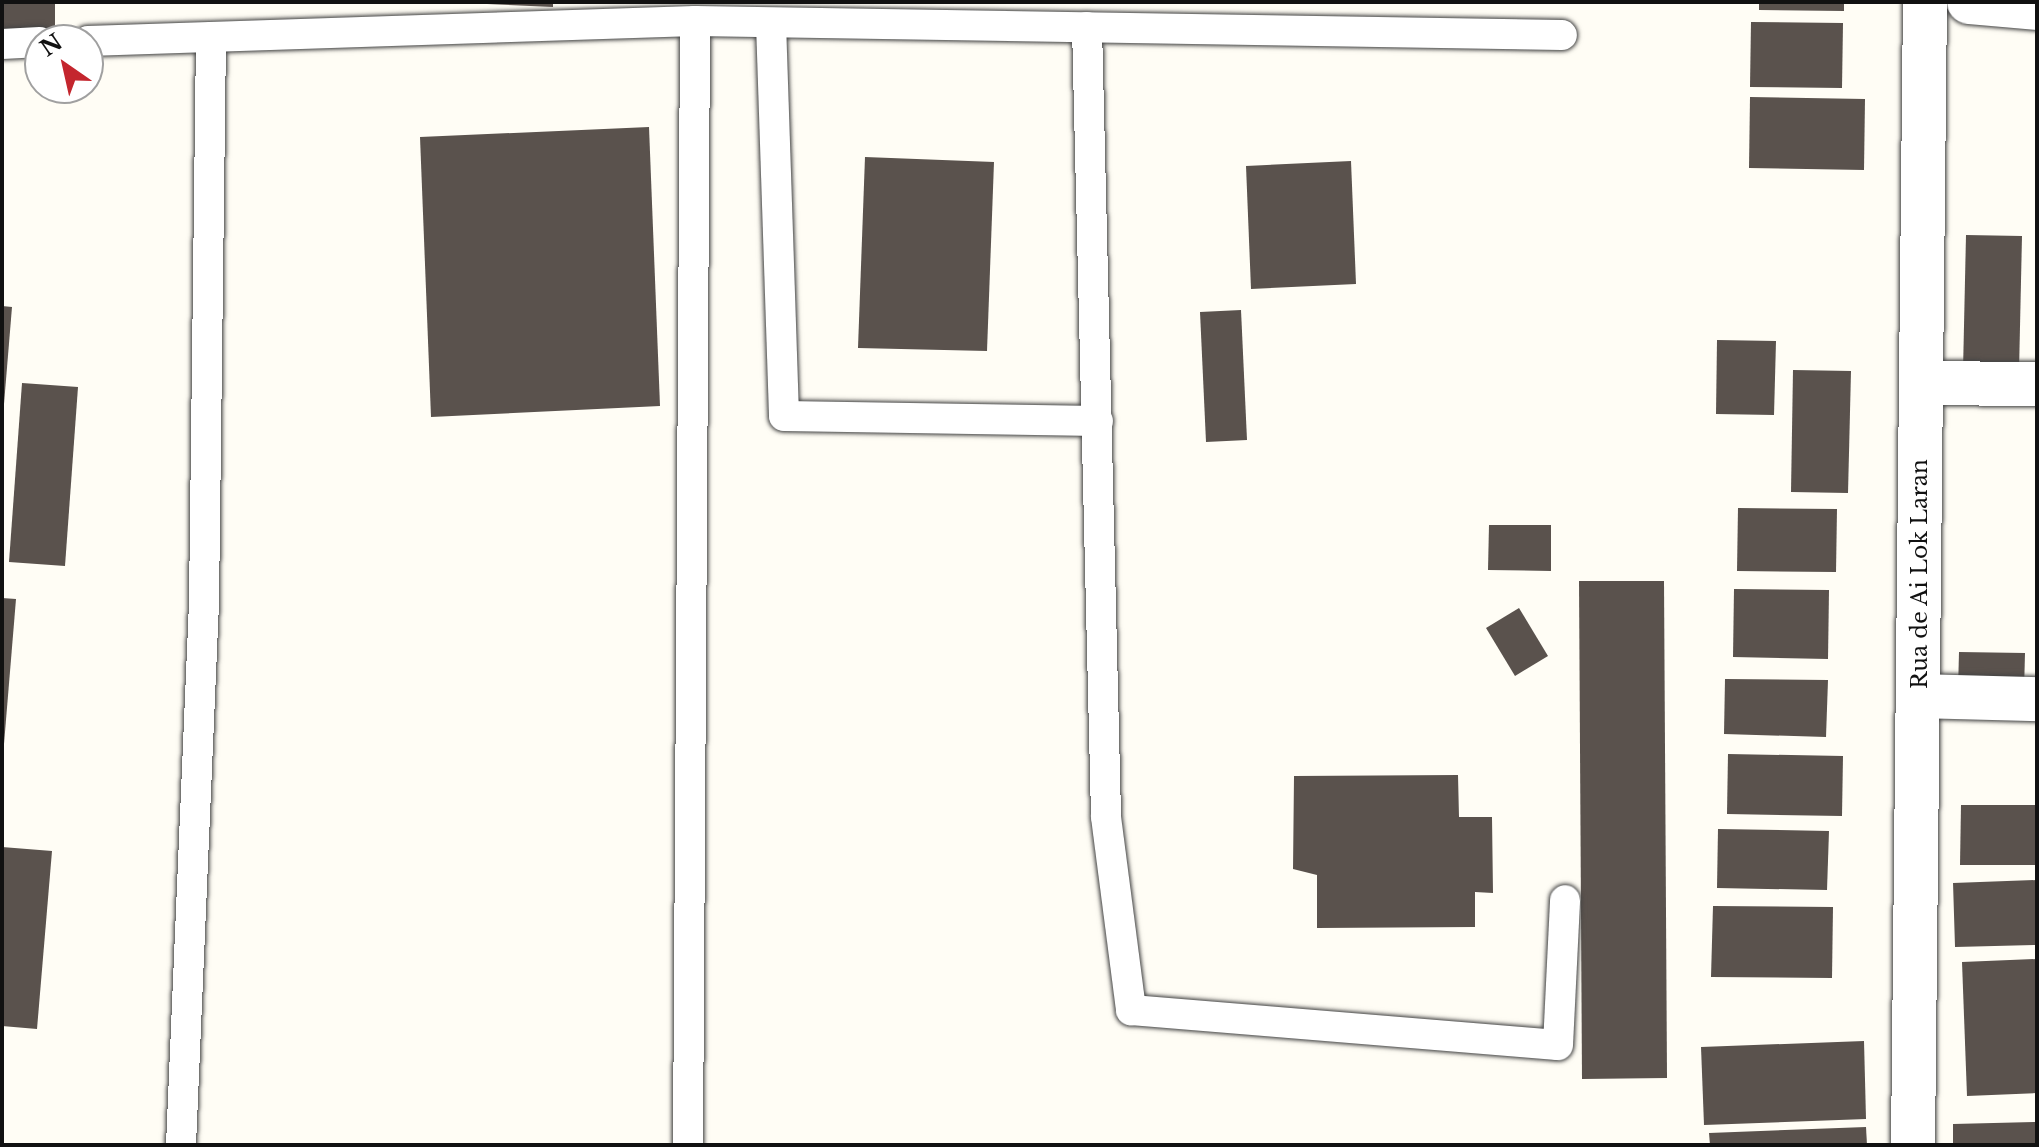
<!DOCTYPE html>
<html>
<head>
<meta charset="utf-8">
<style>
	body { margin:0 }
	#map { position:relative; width:2039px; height:1147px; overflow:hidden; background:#fffdf5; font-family:"Libre Baskerville",serif }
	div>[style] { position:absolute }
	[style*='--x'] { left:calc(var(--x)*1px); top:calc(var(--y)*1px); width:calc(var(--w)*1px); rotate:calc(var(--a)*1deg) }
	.building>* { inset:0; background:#5a524d }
	.roads { filter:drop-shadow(0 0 2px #444) drop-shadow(0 0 2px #444) }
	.service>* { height:30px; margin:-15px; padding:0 15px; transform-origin:15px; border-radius:15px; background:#fff }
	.minor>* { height:44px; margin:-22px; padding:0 22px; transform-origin:22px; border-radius:22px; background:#fff }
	span { translate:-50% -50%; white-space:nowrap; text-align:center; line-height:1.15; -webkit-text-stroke:8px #fff; paint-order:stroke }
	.street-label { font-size:22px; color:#111 }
	.frame { position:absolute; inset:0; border:4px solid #111; pointer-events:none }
	.north { position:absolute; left:24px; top:24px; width:80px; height:80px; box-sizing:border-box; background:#fff; border:2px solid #a0a0a0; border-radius:50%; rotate:326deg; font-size:22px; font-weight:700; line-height:32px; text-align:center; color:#111 }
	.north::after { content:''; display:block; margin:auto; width:28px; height:36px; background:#c4262e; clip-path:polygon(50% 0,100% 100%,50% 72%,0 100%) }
</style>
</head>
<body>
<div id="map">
	<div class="building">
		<i style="clip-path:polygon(2px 2px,55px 2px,55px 30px,2px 31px)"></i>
		<i style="clip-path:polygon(441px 2px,553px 2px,553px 7px)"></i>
		<i style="clip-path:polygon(1759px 2px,1844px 2px,1844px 11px,1759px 10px)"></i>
		<i style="clip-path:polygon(1751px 22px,1843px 23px,1842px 88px,1750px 87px)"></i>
		<i style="clip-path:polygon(1750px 97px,1865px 99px,1864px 170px,1749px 168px)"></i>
		<i style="clip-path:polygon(649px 127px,660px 406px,431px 417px,420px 137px)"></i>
		<i style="clip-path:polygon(865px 157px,994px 162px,987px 351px,858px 348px)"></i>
		<i style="clip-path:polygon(1351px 161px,1356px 284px,1251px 289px,1246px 166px)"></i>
		<i style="clip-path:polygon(1966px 235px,2022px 236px,2019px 372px,1963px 371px)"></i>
		<i style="clip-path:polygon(2px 306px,12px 307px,4px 404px,2px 404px)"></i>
		<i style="clip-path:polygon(1241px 310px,1247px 440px,1206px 442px,1200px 312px)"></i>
		<i style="clip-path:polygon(1717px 340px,1776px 341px,1774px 415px,1716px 414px)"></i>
		<i style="clip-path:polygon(1793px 370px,1851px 371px,1848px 493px,1791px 492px)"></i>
		<i style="clip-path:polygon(22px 383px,78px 387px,65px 566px,9px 562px)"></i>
		<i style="clip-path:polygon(1738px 508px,1837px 509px,1836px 572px,1737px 571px)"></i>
		<i style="clip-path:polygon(1489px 525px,1551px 525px,1551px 571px,1488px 570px)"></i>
		<i style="clip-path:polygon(1579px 581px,1664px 581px,1667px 1078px,1582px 1079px)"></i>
		<i style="clip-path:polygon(1734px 589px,1829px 590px,1828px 659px,1733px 657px)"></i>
		<i style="clip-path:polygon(2px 598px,16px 599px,4px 744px,2px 744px)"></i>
		<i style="clip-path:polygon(1519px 608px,1548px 656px,1515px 676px,1486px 628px)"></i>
		<i style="clip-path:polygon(1959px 652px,2025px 653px,2024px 691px,1958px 691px)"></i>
		<i style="clip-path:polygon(1725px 679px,1828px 680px,1826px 737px,1724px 734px)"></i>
		<i style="clip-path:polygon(1728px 754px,1843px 756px,1842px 816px,1727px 814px)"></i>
		<i style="clip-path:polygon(1458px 775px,1459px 817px,1492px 817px,1493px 893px,1475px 892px,1475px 927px,1317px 928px,1317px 875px,1293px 869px,1294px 776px)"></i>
		<i style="clip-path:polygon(1961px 805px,2037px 805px,2037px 865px,1960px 865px)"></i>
		<i style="clip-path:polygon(1718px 829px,1829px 831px,1827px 890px,1717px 888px)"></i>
		<i style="clip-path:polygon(2px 847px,52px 851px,37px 1029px,2px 1026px)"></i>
		<i style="clip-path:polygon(2037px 880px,2037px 945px,1955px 947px,1953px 883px)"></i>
		<i style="clip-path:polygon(1713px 906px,1833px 907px,1832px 978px,1711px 977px)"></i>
		<i style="clip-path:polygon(2037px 959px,2037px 1093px,1967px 1096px,1962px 962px)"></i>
		<i style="clip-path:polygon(1864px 1041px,1866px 1119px,1704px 1125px,1701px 1047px)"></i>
		<i style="clip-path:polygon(2037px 1122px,2037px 1145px,1953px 1145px,1953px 1124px)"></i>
		<i style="clip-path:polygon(1866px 1127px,1867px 1145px,1710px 1145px,1709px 1133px)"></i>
	</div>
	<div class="roads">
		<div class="service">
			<i style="--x:771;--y:23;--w:393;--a:88.1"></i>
			<i style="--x:784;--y:416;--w:314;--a:0.9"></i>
			<i style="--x:1087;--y:27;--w:790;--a:88.62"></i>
			<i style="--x:1106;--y:817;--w:195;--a:82.6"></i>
			<i style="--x:1131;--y:1010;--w:428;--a:4.7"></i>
			<i style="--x:1558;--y:1045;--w:145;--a:-87.2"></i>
			<i style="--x:88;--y:41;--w:607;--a:-1.89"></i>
			<i style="--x:695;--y:21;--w:867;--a:0.93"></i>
			<i style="--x:2;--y:44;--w:38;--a:-3"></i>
			<i style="--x:181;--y:1145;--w:543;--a:-87.57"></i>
			<i style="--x:204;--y:602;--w:565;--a:-89.29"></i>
			<i style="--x:688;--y:1145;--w:1124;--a:-89.64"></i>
		</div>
		<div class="minor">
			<i style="--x:1969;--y:2;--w:68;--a:5"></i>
			<i style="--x:1921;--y:383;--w:116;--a:0.5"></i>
			<i style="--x:1920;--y:696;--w:117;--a:1.5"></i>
			<i style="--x:1913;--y:1145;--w:1143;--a:-89.4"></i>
		</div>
	</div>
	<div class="street-label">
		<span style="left:1920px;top:574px;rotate:-90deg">Rua de Ai Lok Laran</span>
	</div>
	<div class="frame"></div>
	<div class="north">N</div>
</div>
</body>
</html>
